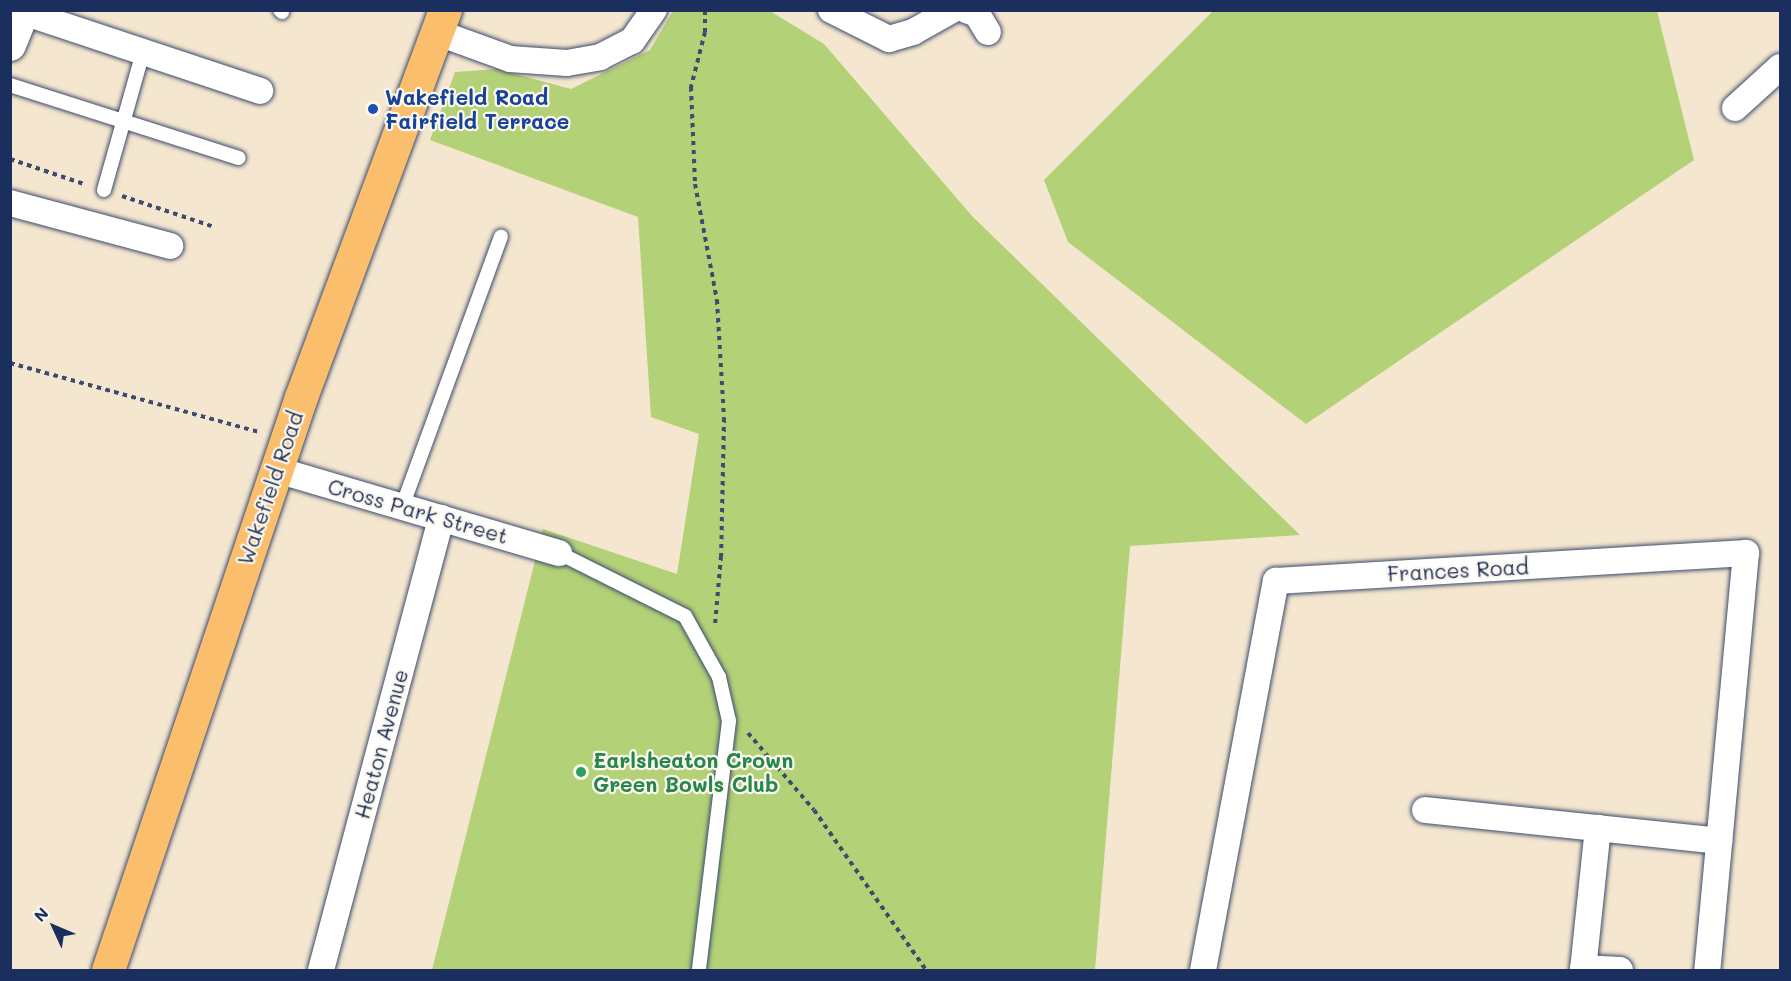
<!DOCTYPE html>
<html>
<head>
<meta charset="utf-8">
<style>
	body { margin:0 }
	#map { position:relative; width:1791px; height:981px; overflow:hidden; background:#f5e7cf; font-family:Mali,sans-serif }
	div>[style] { position:absolute }
	[style*='--x'] { left:calc(var(--x)*1px); top:calc(var(--y)*1px); width:calc(var(--w)*1px); rotate:calc(var(--a)*1deg) }
	.green>* { inset:0; background:#b3d177 }
	.path>* { height:4px; margin-top:-2px; transform-origin:0; background:repeating-linear-gradient(90deg,#3c4b6f 0 4.5px,transparent 0 9px) }
	.roads { filter:drop-shadow(0 0 2px #3c4b6f) drop-shadow(0 0 2px #3c4b6f) }
	.service>* { height:14px; margin:-7px; padding:0 7px; transform-origin:7px; border-radius:7px; background:#fff }
	.minor>* { height:26px; margin:-13px; padding:0 13px; transform-origin:13px; border-radius:13px; background:#fff }
	.tertiary>* { height:32px; margin:-16px; padding:0 16px; transform-origin:16px; border-radius:16px; background:#fff }
	.trunk>* { height:33px; margin:-16.5px; padding:0 16.5px; transform-origin:16.5px; border-radius:16.5px; background:#fabe6d }
	.dots>* { width:16px; height:16px; translate:-50% -50%; box-sizing:border-box; border:3px solid #fbf7ec; border-radius:50% }
	span { translate:-50% -50%; white-space:nowrap; text-align:center; line-height:1.15; -webkit-text-stroke:4.5px #fbf7ec; paint-order:stroke }
	.transit-label { font-size:21px; color:#164399; font-weight:700 }
	.left { translate:0 -50%; text-align:left }
	.street-label { font-size:21px; color:#1b2f5e }
	.leisure-label { font-size:21px; color:#27864d; font-weight:700 }
	.frame { position:absolute; inset:0; border:12px solid #1b2f5e; pointer-events:none }
	.north { position:absolute; left:24px; top:897px; width:60px; height:60px; -webkit-text-stroke:4px #fbf7ec; paint-order:stroke; rotate:314deg; font-size:16px; font-weight:700; line-height:24px; text-align:center; color:#1b2f5e }
	.north::after { content:''; display:block; margin:auto; width:21px; height:27px; background:#1b2f5e; clip-path:polygon(50% 0,100% 100%,50% 72%,0 100%) }
</style>
</head>
<body>
<div id="map">
	<div class="green">
		<i style="clip-path:polygon(673px 11px,770px 11px,824px 44px,972px 216px,1300px 535px,1130px 546px,1095px 970px,432px 970px,543px 529px,677px 574px,699px 434px,651px 417px,638px 217px,430px 140px,455px 72px,497px 69px,571px 89px,650px 50px)"></i>
		<i style="clip-path:polygon(1213px 11px,1657px 11px,1694px 160px,1306px 424px,1068px 242px,1044px 180px)"></i>
	</div>
	<div class="path">
		<i style="--x:705;--y:10;--w:22;--a:90"></i>
		<i style="--x:705;--y:32;--w:57;--a:104.3"></i>
		<i style="--x:691;--y:87;--w:97;--a:87.6"></i>
		<i style="--x:695;--y:184;--w:118;--a:79.3"></i>
		<i style="--x:717;--y:300;--w:118;--a:86.6"></i>
		<i style="--x:724;--y:418;--w:138;--a:91.2"></i>
		<i style="--x:721;--y:556;--w:68;--a:95"></i>
		<i style="--x:10;--y:159;--w:78;--a:18.7"></i>
		<i style="--x:122;--y:196;--w:97;--a:18.6"></i>
		<i style="--x:10;--y:363;--w:257;--a:15.5"></i>
		<i style="--x:748;--y:733;--w:101;--a:49.4"></i>
		<i style="--x:814;--y:810;--w:195;--a:55"></i>
	</div>
	<div class="roads">
		<div class="service">
			<i style="--x:280;--y:10;--w:3;--a:45"></i>
			<i style="--x:10;--y:85;--w:240;--a:17.7"></i>
			<i style="--x:104;--y:190;--w:143;--a:-74.2"></i>
			<i style="--x:402;--y:507;--w:288;--a:-69.9"></i>
			<i style="--x:559;--y:553;--w:141;--a:26.6"></i>
			<i style="--x:685;--y:616;--w:70;--a:60.9"></i>
			<i style="--x:719;--y:677;--w:45;--a:77.2"></i>
			<i style="--x:729;--y:721;--w:251;--a:96.9"></i>
		</div>
		<div class="minor">
			<i style="--x:831;--y:10;--w:65;--a:26.6"></i>
			<i style="--x:889;--y:39;--w:25;--a:-16"></i>
			<i style="--x:913;--y:32;--w:45;--a:-29.4"></i>
			<i style="--x:966;--y:10;--w:12;--a:20"></i>
			<i style="--x:977;--y:14;--w:21;--a:59"></i>
			<i style="--x:23;--y:12;--w:250;--a:18.4"></i>
			<i style="--x:436;--y:32;--w:79;--a:20"></i>
			<i style="--x:510;--y:59;--w:57;--a:4"></i>
			<i style="--x:567;--y:63;--w:34;--a:-10"></i>
			<i style="--x:600;--y:57;--w:36;--a:-27"></i>
			<i style="--x:632;--y:41;--w:38;--a:-55"></i>
			<i style="--x:1735;--y:108;--w:61;--a:-42.3"></i>
			<i style="--x:10;--y:203;--w:166;--a:15"></i>
			<i style="--x:277;--y:470;--w:294;--a:16.4"></i>
			<i style="--x:1425;--y:810;--w:296;--a:6"></i>
			<i style="--x:1583;--y:968;--w:37;--a:3"></i>
			<i style="--x:321;--y:970;--w:468;--a:-75.1"></i>
			<i style="--x:1203;--y:970;--w:396;--a:-79.4"></i>
			<i style="--x:1276;--y:581;--w:471;--a:-3.4"></i>
			<i style="--x:1746;--y:553;--w:419;--a:95.3"></i>
			<i style="--x:1583;--y:970;--w:143;--a:-84"></i>
		</div>
		<div class="tertiary">
			<i style="--x:10;--y:45;--w:38;--a:-68"></i>
		</div>
		<div class="trunk">
			<i style="--x:108;--y:970;--w:605;--a:-71.39"></i>
			<i style="--x:301;--y:397;--w:413;--a:-69.6"></i>
		</div>
	</div>
	<div class="dots">
		<i style="left:373px;top:109px;background:#1a4fb4"></i>
		<i style="left:581px;top:772px;background:#2e9e5b"></i>
	</div>
	<div class="transit-label">
		<span class="left" style="left:385px;top:109px">Wakefield Road<br>Fairfield Terrace</span>
	</div>
	<div class="street-label">
		<span style="left:270px;top:488px;rotate:-71deg">Wakefield Road</span>
		<span style="left:418px;top:511px;rotate:16deg">Cross Park Street</span>
		<span style="left:1458px;top:570px;rotate:-3deg">Frances Road</span>
		<span style="left:381px;top:744px;rotate:-75deg">Heaton Avenue</span>
	</div>
	<div class="leisure-label">
		<span class="left" style="left:593px;top:772px">Earlsheaton Crown<br>Green Bowls Club</span>
	</div>
	<div class="frame"></div>
	<div class="north">N</div>
</div>
</body>
</html>
